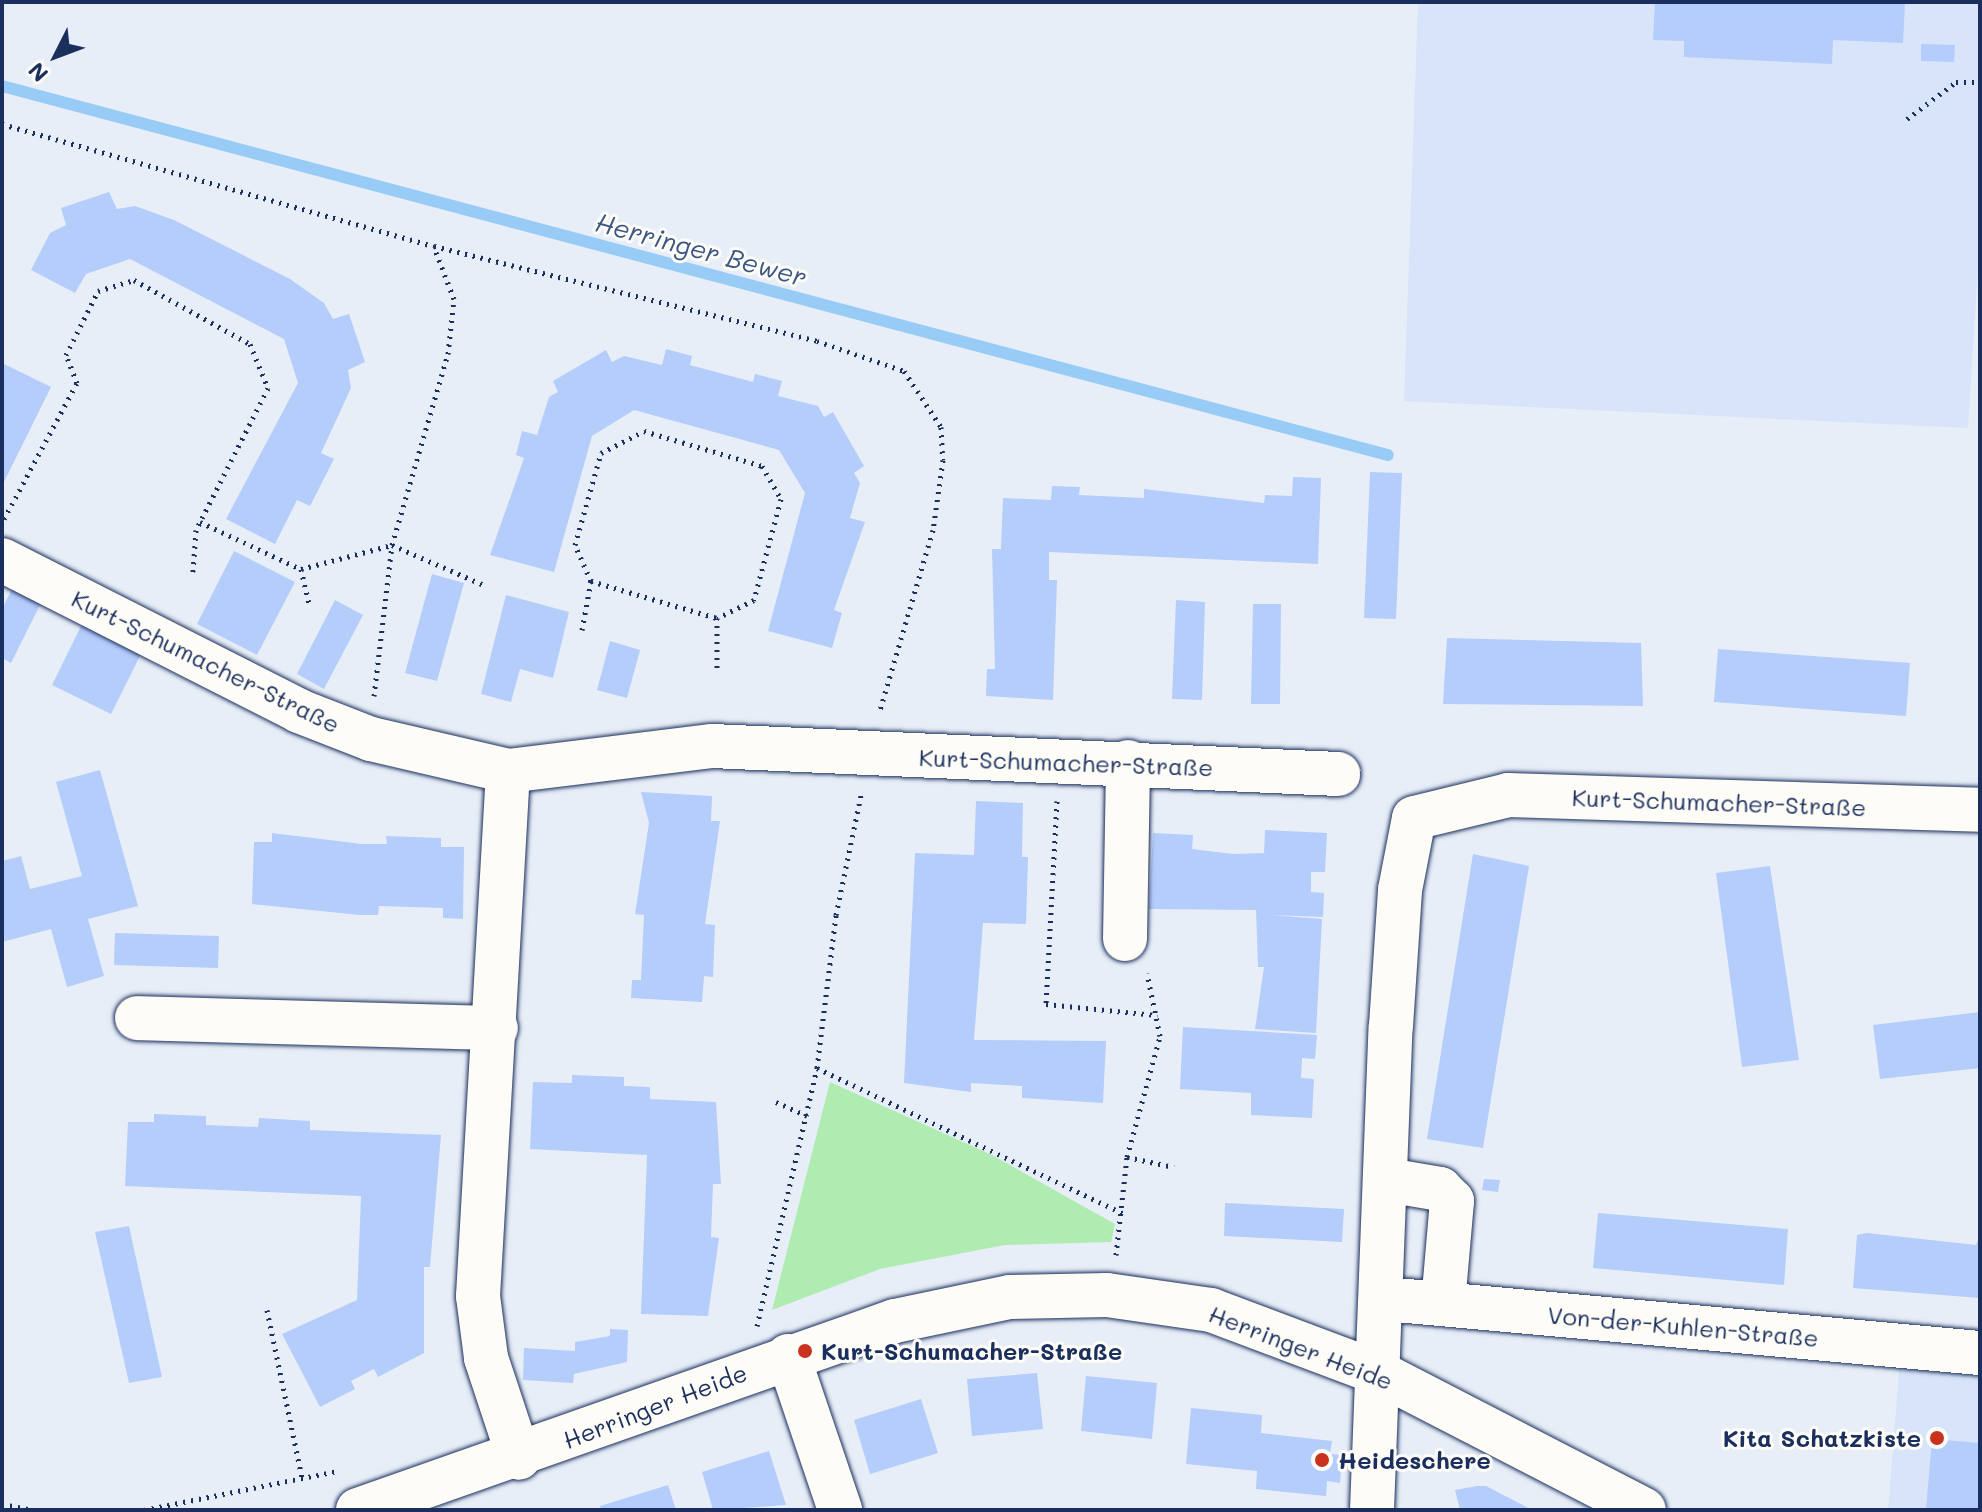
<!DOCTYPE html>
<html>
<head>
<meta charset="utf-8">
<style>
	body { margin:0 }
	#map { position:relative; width:1982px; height:1512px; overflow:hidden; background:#e7eef8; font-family:Mali,sans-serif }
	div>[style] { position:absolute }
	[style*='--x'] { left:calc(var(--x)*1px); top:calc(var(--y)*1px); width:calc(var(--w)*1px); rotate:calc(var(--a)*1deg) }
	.built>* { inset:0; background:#d8e4f9 }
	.green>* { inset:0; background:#b0ecb2 }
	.stream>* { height:12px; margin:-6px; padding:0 6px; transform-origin:6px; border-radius:6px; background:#98ccf6 }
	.building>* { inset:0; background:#b5cdfb }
	.path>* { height:5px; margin-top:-2.5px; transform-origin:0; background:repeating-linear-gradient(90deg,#1b2f5e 0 2px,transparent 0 8px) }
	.roads { filter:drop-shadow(0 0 2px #1b2f5e) drop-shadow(0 0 2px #1b2f5e) }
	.minor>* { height:44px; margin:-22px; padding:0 22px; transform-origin:22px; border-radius:22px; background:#fdfcf7 }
	.dots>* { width:22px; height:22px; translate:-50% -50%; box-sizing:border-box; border:4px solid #fdfcf7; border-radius:50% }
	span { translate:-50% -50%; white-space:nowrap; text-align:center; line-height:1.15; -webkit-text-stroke:6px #fdfcf7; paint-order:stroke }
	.street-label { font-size:24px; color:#1b2f5e }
	.poi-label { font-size:24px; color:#1b2f5e; font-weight:700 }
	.left { translate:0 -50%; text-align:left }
	.right { translate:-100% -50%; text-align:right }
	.water-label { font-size:26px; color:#3a5684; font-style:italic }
	.frame { position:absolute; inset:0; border:4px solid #1b2f5e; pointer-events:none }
	.north { position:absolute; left:16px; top:16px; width:80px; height:80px; -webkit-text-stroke:6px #fdfcf7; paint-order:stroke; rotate:228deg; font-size:22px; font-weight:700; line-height:32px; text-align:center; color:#1b2f5e }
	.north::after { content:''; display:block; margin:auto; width:28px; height:36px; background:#1b2f5e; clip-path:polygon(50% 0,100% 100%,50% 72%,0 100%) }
</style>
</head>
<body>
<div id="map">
	<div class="built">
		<i style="clip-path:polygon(1418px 2px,1980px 2px,1980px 235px,1968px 428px,1404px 401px)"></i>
		<i style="clip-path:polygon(1900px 1359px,1980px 1365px,1980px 1510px,1888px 1510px)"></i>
	</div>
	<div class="green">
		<i style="clip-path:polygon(830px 1082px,992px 1155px,1115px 1224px,1111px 1242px,1005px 1245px,880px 1269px,772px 1310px)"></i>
	</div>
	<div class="stream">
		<i style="--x:2;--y:86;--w:1434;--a:14.91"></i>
	</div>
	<div class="building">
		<i style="clip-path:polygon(1655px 2px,1905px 2px,1903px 43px,1833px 40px,1832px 64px,1684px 57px,1684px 41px,1653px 40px)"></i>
		<i style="clip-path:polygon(1921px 44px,1955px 45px,1954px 62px,1921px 61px)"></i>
		<i style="clip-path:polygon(109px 192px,117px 209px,135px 206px,174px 220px,290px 279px,324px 303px,333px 319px,349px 314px,365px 362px,348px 370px,351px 388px,321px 453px,334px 459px,310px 506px,297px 500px,275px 544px,226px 519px,298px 383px,284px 339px,130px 259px,86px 274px,75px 293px,31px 270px,50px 233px,66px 225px,61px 208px)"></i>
		<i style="clip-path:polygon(666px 349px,692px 356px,690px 365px,753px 382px,755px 374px,782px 381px,778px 396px,818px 406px,824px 417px,833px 412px,864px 466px,854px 473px,860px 483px,850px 518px,865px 522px,834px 610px,842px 613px,832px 648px,768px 631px,805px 493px,779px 450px,634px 410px,592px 436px,554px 572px,490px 555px,524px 458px,516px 455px,522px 431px,537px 435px,549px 397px,558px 392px,553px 381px,606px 350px,612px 362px,624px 356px,662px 365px)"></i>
		<i style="clip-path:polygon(2px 363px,51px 387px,2px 486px)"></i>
		<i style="clip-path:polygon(1370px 472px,1402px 473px,1396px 619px,1364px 618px)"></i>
		<i style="clip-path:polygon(1293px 477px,1321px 478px,1318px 564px,1049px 552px,1049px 580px,1057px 580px,1053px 700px,986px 696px,987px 669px,995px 669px,992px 549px,1001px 549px,1003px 498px,1051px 500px,1052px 486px,1080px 487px,1079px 495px,1144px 498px,1144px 489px,1264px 503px,1265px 495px,1292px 496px)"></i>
		<i style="clip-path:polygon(234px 551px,295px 582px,257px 655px,197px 624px)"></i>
		<i style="clip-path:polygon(432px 574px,464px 583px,437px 681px,405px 673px)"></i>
		<i style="clip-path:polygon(13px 587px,42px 601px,11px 663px,2px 658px,2px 609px)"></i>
		<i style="clip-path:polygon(506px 595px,569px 612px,553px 678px,520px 669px,511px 702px,481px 694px)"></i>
		<i style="clip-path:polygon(335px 600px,363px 615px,324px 689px,297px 674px)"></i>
		<i style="clip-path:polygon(1176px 600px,1205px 602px,1202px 700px,1172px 699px)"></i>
		<i style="clip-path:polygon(1253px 604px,1281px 604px,1280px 704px,1251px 704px)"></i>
		<i style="clip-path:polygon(82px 624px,141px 654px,111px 714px,52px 685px)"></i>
		<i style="clip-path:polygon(1447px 638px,1641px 643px,1643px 706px,1443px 704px)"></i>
		<i style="clip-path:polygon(610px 641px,640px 650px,627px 698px,597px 690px)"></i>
		<i style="clip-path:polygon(1718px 649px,1910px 663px,1906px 716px,1714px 702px)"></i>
		<i style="clip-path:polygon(100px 770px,138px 906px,88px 919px,104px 976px,67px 987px,51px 929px,2px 942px,2px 861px,21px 856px,30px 889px,82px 876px,56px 782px)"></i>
		<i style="clip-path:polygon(641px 792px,712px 796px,711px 821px,720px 821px,705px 924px,715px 925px,713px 977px,704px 976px,702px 1002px,631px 998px,632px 980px,641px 980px,644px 915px,635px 914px,649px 823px)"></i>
		<i style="clip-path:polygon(976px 801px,1023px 803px,1022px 857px,1028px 857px,1026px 924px,983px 923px,974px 1040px,1106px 1041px,1103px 1103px,1022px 1098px,1022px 1086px,971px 1083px,971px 1092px,904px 1083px,915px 853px,974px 855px)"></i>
		<i style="clip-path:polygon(1265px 830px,1327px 833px,1325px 872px,1311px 872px,1311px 892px,1324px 893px,1323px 917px,1271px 915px,1322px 919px,1316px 1033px,1255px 1029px,1264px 967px,1258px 967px,1256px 910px,1149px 909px,1153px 833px,1193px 835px,1192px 849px,1233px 854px,1264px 853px)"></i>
		<i style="clip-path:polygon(272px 833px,362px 844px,387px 844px,386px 836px,441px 838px,441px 847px,464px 847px,463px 919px,443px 918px,443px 908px,379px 906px,378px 915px,360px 915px,252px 904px,254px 842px,272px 842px)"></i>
		<i style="clip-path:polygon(1473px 854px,1529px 866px,1483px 1148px,1427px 1139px)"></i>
		<i style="clip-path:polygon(1770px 866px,1799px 1060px,1742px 1067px,1716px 873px)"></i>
		<i style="clip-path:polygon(115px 933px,219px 936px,218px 968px,114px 965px)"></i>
		<i style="clip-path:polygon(1980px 1012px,1980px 1068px,1880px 1079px,1873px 1025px)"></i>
		<i style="clip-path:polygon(1183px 1027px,1317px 1035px,1315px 1059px,1302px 1058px,1301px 1078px,1314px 1079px,1312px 1118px,1251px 1115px,1251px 1093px,1180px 1089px)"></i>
		<i style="clip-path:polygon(572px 1075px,624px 1077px,624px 1086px,650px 1087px,650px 1099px,716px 1102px,721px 1184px,713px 1184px,711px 1237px,719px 1238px,708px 1316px,641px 1314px,647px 1155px,530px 1149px,533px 1082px,572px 1083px)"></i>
		<i style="clip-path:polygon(154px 1114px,206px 1116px,206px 1125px,258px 1127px,259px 1118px,310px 1121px,310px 1130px,441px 1135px,430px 1267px,424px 1267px,424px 1353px,378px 1377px,374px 1369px,351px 1381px,355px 1389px,320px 1407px,282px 1334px,357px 1300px,361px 1196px,125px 1186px,128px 1122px,154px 1122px)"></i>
		<i style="clip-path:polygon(1484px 1179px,1500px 1180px,1498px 1192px,1482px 1190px)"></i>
		<i style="clip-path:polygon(1225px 1203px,1344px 1209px,1342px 1242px,1224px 1236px)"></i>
		<i style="clip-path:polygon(1598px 1213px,1788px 1229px,1784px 1285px,1593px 1268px)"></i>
		<i style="clip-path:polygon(129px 1226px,162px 1377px,129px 1383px,95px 1232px)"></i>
		<i style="clip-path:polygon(1867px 1233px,1976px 1245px,1979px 1237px,1980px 1298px,1853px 1288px,1857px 1235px)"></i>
		<i style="clip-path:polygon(610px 1329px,628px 1330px,627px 1362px,574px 1374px,573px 1383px,523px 1380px,524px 1348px,575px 1351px,575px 1342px,610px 1336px)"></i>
		<i style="clip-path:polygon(1037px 1373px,1043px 1429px,972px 1436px,967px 1379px)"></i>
		<i style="clip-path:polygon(1086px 1376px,1157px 1383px,1152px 1439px,1081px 1431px)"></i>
		<i style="clip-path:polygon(921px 1399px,938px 1453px,870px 1474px,854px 1420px)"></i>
		<i style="clip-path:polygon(1191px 1408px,1262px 1415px,1261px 1433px,1332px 1441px,1330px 1454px,1342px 1455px,1340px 1483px,1327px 1481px,1326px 1496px,1256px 1489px,1257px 1471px,1186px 1464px)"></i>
		<i style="clip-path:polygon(1932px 1439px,1980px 1443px,1980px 1510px,1926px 1510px)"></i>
		<i style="clip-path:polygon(769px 1451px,786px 1505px,713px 1510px,702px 1472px)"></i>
		<i style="clip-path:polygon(668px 1485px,676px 1510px,601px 1510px,600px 1506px)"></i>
		<i style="clip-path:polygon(1477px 1486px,1486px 1486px,1532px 1510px,1460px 1510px,1455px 1490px)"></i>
	</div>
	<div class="path">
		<i style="--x:1907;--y:119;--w:61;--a:-37.1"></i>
		<i style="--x:1956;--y:82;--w:24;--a:0"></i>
		<i style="--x:2;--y:124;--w:449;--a:15.8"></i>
		<i style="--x:434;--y:246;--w:395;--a:13.9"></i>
		<i style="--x:817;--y:341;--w:92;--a:19"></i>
		<i style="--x:904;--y:371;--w:67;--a:56.5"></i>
		<i style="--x:941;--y:427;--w:33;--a:87"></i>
		<i style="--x:943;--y:460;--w:71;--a:98.1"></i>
		<i style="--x:933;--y:530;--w:188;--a:106.4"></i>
		<i style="--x:4;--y:519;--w:154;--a:-61.8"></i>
		<i style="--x:77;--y:383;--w:30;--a:-111"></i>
		<i style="--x:66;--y:355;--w:72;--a:-63.4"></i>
		<i style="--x:98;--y:291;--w:38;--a:-17"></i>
		<i style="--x:134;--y:280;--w:132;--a:28.9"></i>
		<i style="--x:250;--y:344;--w:48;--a:67.8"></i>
		<i style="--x:268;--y:388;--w:159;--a:116.9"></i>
		<i style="--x:196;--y:530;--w:42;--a:94.1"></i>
		<i style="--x:200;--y:522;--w:111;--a:25"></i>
		<i style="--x:301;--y:569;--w:94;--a:-14.8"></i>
		<i style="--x:392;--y:545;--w:100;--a:23.5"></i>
		<i style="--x:301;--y:569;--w:36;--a:77"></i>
		<i style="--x:591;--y:581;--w:131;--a:16.4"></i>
		<i style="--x:582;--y:630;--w:50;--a:-79.6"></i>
		<i style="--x:591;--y:581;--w:39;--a:-114"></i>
		<i style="--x:575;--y:545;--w:96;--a:-74.2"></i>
		<i style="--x:601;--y:453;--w:48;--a:-27.1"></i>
		<i style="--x:644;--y:431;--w:123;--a:16.5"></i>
		<i style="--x:762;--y:466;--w:38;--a:60"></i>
		<i style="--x:781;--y:499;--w:105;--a:105"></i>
		<i style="--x:754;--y:600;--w:41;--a:154.1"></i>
		<i style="--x:717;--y:618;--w:50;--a:90"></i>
		<i style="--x:374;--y:696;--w:152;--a:-83.2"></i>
		<i style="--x:392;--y:545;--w:199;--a:-73.7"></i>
		<i style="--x:448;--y:354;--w:55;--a:-83.8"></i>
		<i style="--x:454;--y:299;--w:56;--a:-111"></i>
		<i style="--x:1057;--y:801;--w:203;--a:93.1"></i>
		<i style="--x:1046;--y:1004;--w:112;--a:5.7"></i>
		<i style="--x:817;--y:1068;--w:341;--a:25.4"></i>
		<i style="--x:776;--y:1102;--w:34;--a:24"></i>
		<i style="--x:1127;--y:1157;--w:48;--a:12"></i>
		<i style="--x:1116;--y:1255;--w:99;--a:-83.6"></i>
		<i style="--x:1127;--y:1157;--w:125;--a:-74.7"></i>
		<i style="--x:1160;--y:1036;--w:64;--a:-101.7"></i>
		<i style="--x:267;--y:1310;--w:172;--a:78.2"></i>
		<i style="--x:757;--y:1326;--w:265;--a:-76.9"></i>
		<i style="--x:817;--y:1068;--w:154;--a:-82.9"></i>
		<i style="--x:836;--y:915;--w:123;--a:-78.2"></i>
		<i style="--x:2;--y:1504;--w:33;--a:11"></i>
		<i style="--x:144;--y:1510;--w:198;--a:-11.4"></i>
	</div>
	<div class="roads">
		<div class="minor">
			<i style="--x:2;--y:560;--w:333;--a:26.9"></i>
			<i style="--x:299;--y:711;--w:77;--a:21.3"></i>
			<i style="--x:371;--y:739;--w:141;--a:13.1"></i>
			<i style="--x:508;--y:771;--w:206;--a:-7"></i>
			<i style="--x:712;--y:746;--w:627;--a:2.56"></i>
			<i style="--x:508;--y:771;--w:526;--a:93.27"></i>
			<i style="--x:478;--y:1296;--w:63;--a:82.6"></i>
			<i style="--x:486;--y:1358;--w:105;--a:71.7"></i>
			<i style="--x:1125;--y:939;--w:177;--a:-89"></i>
			<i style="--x:137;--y:1018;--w:359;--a:1.6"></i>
			<i style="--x:1387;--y:1180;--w:54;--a:9.6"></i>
			<i style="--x:1440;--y:1189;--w:17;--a:45"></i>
			<i style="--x:1452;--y:1201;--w:103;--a:95"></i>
			<i style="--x:1385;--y:1299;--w:597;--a:5.19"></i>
			<i style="--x:788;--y:1356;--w:163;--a:71.3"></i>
			<i style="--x:358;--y:1510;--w:569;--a:-19.39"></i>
			<i style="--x:895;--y:1321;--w:117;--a:-11.8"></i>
			<i style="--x:1010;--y:1297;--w:97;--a:-1.2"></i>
			<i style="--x:1107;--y:1295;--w:105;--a:8.2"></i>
			<i style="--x:1211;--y:1310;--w:179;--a:20.6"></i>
			<i style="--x:1379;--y:1373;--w:298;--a:27.3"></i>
			<i style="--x:1372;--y:1510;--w:484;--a:-87.8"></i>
			<i style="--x:1391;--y:1026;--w:136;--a:-86.2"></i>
			<i style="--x:1400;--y:890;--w:73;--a:-79"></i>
			<i style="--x:1414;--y:818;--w:97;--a:-13.7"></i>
			<i style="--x:1508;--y:795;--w:472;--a:1.8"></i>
		</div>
	</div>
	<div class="dots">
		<i style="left:805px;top:1351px;background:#c8321e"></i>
		<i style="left:1937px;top:1438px;background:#c8321e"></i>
		<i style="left:1322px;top:1460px;background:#c8321e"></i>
	</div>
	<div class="street-label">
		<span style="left:206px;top:661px;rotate:26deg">Kurt-Schumacher-Straße</span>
		<span style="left:1066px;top:762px;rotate:2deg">Kurt-Schumacher-Straße</span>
		<span style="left:1719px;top:802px;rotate:2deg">Kurt-Schumacher-Straße</span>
		<span style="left:1683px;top:1326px;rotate:5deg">Von-der-Kuhlen-Straße</span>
		<span style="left:1301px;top:1347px;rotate:21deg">Herringer Heide</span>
		<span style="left:655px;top:1406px;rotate:-21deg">Herringer Heide</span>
	</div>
	<div class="poi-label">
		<span class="left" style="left:821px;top:1351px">Kurt-Schumacher-Straße</span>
		<span class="right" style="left:1921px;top:1438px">Kita Schatzkiste</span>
		<span class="left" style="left:1338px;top:1460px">Heideschere</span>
	</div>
	<div class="water-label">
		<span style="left:701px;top:250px;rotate:15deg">Herringer Bewer</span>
	</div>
	<div class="frame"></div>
	<div class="north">N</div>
</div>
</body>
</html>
